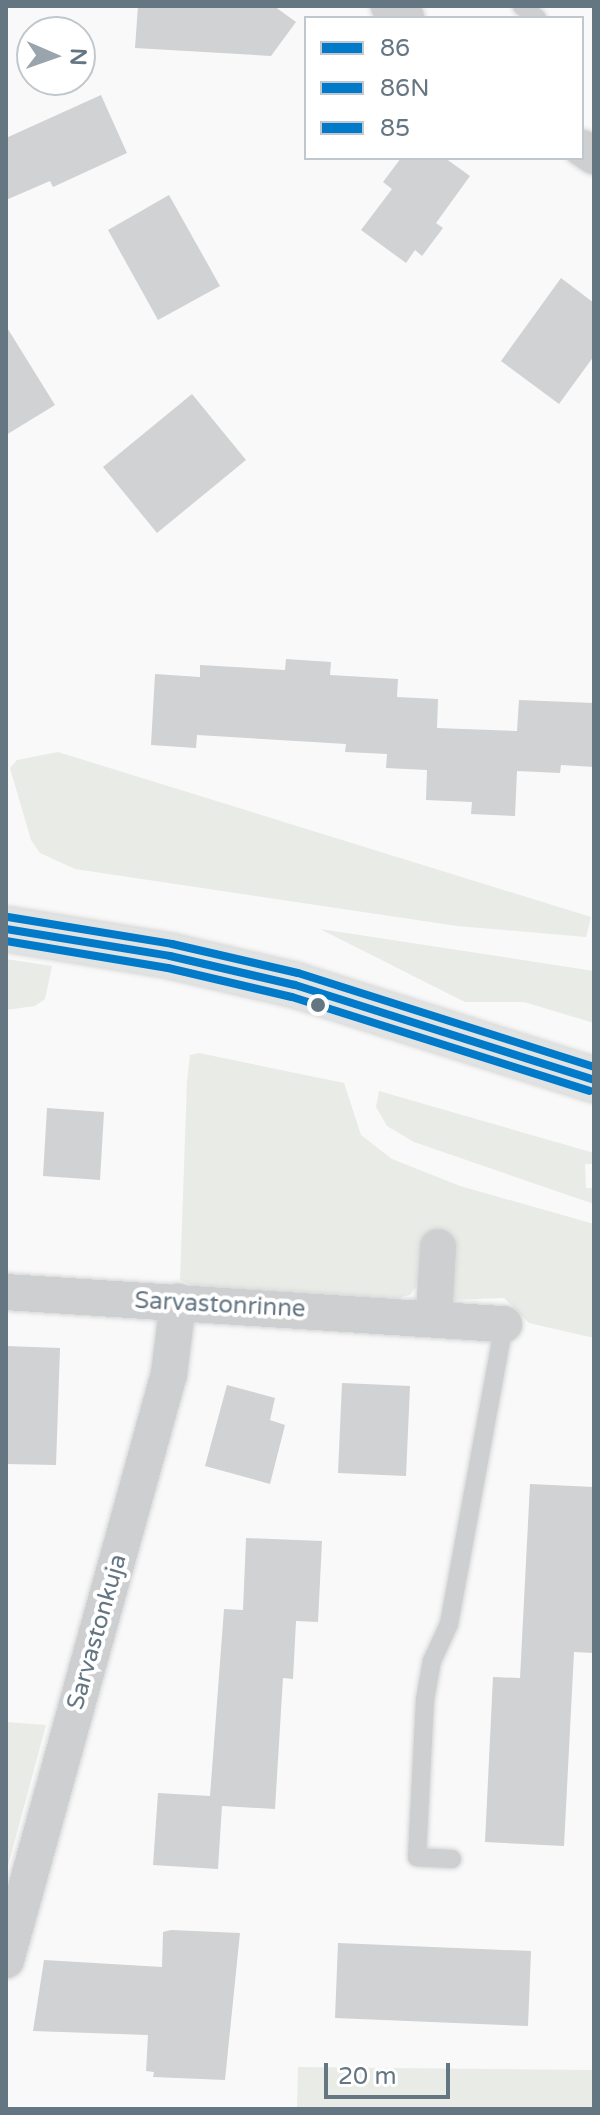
<!DOCTYPE html>
<html>
<head>
<meta charset="utf-8">
<style>
	body { margin:0 }
	#map { position:relative; width:600px; height:2115px; overflow:hidden; background:#f9f9f9; font-family:"Varela Round",sans-serif }
	div>[style] { position:absolute }
	[style*='--x'] { left:calc(var(--x)*1px); top:calc(var(--y)*1px); width:calc(var(--w)*1px); rotate:calc(var(--a)*1deg) }
	.green>* { inset:0; background:#e8ebe6 }
	.building>* { inset:0; background:#d0d2d3 }
	.roads { filter:drop-shadow(0 0 2px #d5d6d7) drop-shadow(0 0 2px #d5d6d7) }
	.service>* { height:18px; margin:-9px; padding:0 9px; transform-origin:9px; border-radius:9px; background:#cecfd0 }
	.minor>* { height:36px; margin:-18px; padding:0 18px; transform-origin:18px; border-radius:18px; background:#cecfd0 }
	.secondary>* { height:44px; margin:-22px; padding:0 22px; transform-origin:22px; border-radius:22px; background:#e1e2e2 }
	.bus-1>* { height:8px; margin:-4px; padding:0 4px; transform-origin:4px; border-radius:4px; background:#007ac9 }
	.bus-2>* { height:8px; margin:-4px; padding:0 4px; transform-origin:4px; border-radius:4px; background:#007ac9 }
	.bus-3>* { height:8px; margin:-4px; padding:0 4px; transform-origin:4px; border-radius:4px; background:#007ac9 }
	.dots>* { width:22px; height:22px; translate:-50% -50%; box-sizing:border-box; border:4px solid #fff; border-radius:50% }
	span { translate:-50% -50%; white-space:nowrap; text-align:center; line-height:1.15; -webkit-text-stroke:8px #fff; paint-order:stroke }
	.street-label { font-size:24px; color:#657683 }
	.frame { position:absolute; inset:0; border:8px solid #657683; pointer-events:none }
	.legend { position:absolute; left:304px; top:16px; width:280px; height:144px; box-sizing:border-box; background:#fff; border:2px solid #c1c8cd; margin:0; padding:10px 14px; list-style:none; font-size:24px; color:#657683 }
	.legend li { display:flex; align-items:center; gap:16px; height:40px }
	.legend b { width:40px; border:2px solid #c1c8cd }
	.north { position:absolute; left:16px; top:16px; width:80px; height:80px; box-sizing:border-box; background:#fff; border:2px solid #c1c8cd; border-radius:50%; rotate:92deg; font-size:22px; font-weight:700; line-height:32px; text-align:center; color:#657683 }
	.north::after { content:''; display:block; margin:auto; width:28px; height:36px; background:#99a4ac; clip-path:polygon(50% 0,100% 100%,50% 72%,0 100%) }
	.scale { position:absolute; left:324px; top:2063px; width:126px; height:36px; box-sizing:border-box; border:4px solid #657683; border-top:0; padding-left:10px; font-size:24px; line-height:28px; white-space:nowrap; color:#657683; -webkit-text-stroke:6px #fff; paint-order:stroke }
</style>
</head>
<body>
<div id="map">
	<div class="green">
		<i style="clip-path:polygon(58px 752px,591px 917px,586px 937px,457px 926px,75px 869px,40px 853px,31px 840px,10px 768px,17px 760px)"></i>
		<i style="clip-path:polygon(320px 929px,594px 971px,594px 1023px,524px 1002px,465px 1002px)"></i>
		<i style="clip-path:polygon(6px 959px,52px 966px,45px 999px,35px 1006px,6px 1010px)"></i>
		<i style="clip-path:polygon(199px 1053px,344px 1083px,361px 1135px,392px 1159px,460px 1186px,594px 1224px,594px 1338px,529px 1323px,504px 1298px,450px 1300px,420px 1281px,410px 1295px,390px 1300px,201px 1289px,180px 1280px,187px 1082px,190px 1055px)"></i>
		<i style="clip-path:polygon(379px 1091px,594px 1153px,594px 1164px,585px 1164px,586px 1188px,594px 1188px,594px 1204px,414px 1142px,387px 1126px,376px 1107px)"></i>
		<i style="clip-path:polygon(6px 1722px,46px 1725px,6px 1873px)"></i>
		<i style="clip-path:polygon(298px 2067px,594px 2070px,594px 2109px,297px 2109px)"></i>
	</div>
	<div class="building">
		<i style="clip-path:polygon(138px 6px,274px 6px,296px 22px,271px 56px,135px 48px)"></i>
		<i style="clip-path:polygon(101px 95px,127px 153px,53px 187px,50px 181px,6px 200px,6px 138px)"></i>
		<i style="clip-path:polygon(401px 158px,445px 158px,470px 176px,436px 223px,443px 228px,422px 256px,415px 250px,406px 263px,361px 230px,392px 189px,383px 182px)"></i>
		<i style="clip-path:polygon(169px 195px,220px 286px,158px 320px,108px 230px)"></i>
		<i style="clip-path:polygon(561px 278px,594px 303px,594px 356px,559px 404px,501px 361px)"></i>
		<i style="clip-path:polygon(6px 326px,55px 405px,6px 435px)"></i>
		<i style="clip-path:polygon(192px 394px,246px 460px,157px 533px,103px 467px)"></i>
		<i style="clip-path:polygon(286px 659px,331px 662px,330px 675px,398px 679px,397px 697px,438px 699px,437px 728px,517px 731px,519px 700px,594px 703px,594px 767px,561px 765px,560px 773px,517px 771px,515px 816px,471px 814px,472px 802px,426px 800px,427px 770px,386px 768px,387px 754px,345px 752px,346px 744px,197px 735px,196px 748px,151px 745px,155px 674px,200px 677px,200px 665px,285px 670px)"></i>
		<i style="clip-path:polygon(47px 1108px,104px 1112px,100px 1180px,43px 1176px)"></i>
		<i style="clip-path:polygon(6px 1346px,60px 1348px,56px 1465px,6px 1464px)"></i>
		<i style="clip-path:polygon(342px 1383px,410px 1386px,406px 1476px,338px 1473px)"></i>
		<i style="clip-path:polygon(227px 1385px,275px 1398px,270px 1420px,285px 1425px,270px 1484px,205px 1466px)"></i>
		<i style="clip-path:polygon(530px 1484px,594px 1487px,594px 1653px,574px 1652px,564px 1846px,485px 1842px,493px 1677px,520px 1678px)"></i>
		<i style="clip-path:polygon(246px 1538px,322px 1541px,318px 1622px,296px 1621px,293px 1679px,283px 1678px,275px 1809px,222px 1806px,218px 1869px,153px 1865px,158px 1793px,210px 1796px,224px 1609px,243px 1610px)"></i>
		<i style="clip-path:polygon(171px 1930px,240px 1933px,225px 2080px,153px 2077px,154px 2072px,146px 2071px,148px 2035px,33px 2031px,44px 1960px,162px 1967px,163px 1932px)"></i>
		<i style="clip-path:polygon(338px 1943px,531px 1951px,528px 2026px,335px 2018px)"></i>
	</div>
	<div class="roads">
		<div class="service">
			<i style="--x:522;--y:6;--w:19;--a:39"></i>
			<i style="--x:452;--y:1859;--w:35;--a:-177"></i>
			<i style="--x:417;--y:1857;--w:157;--a:-87.1"></i>
			<i style="--x:425;--y:1700;--w:40;--a:-80"></i>
			<i style="--x:432;--y:1661;--w:41;--a:-65.3"></i>
			<i style="--x:449;--y:1624;--w:305;--a:-79.6"></i>
		</div>
		<div class="minor">
			<i style="--x:389;--y:6;--w:21;--a:35"></i>
			<i style="--x:582;--y:148;--w:14;--a:34"></i>
			<i style="--x:6;--y:1292;--w:499;--a:3.7"></i>
			<i style="--x:434;--y:1317;--w:70;--a:-86.7"></i>
			<i style="--x:6;--y:1960;--w:608;--a:-74.46"></i>
			<i style="--x:169;--y:1374;--w:73;--a:-82.9"></i>
		</div>
		<div class="secondary">
			<i style="--x:6;--y:929;--w:166;--a:9.3"></i>
			<i style="--x:170;--y:956;--w:128;--a:13.1"></i>
			<i style="--x:295;--y:985;--w:314;--a:17.6"></i>
		</div>
	</div>
	<div class="bus-1">
		<i style="--x:6;--y:929;--w:166;--a:9.3"></i>
		<i style="--x:170;--y:956;--w:128;--a:13.1"></i>
		<i style="--x:295;--y:985;--w:314;--a:17.6"></i>
	</div>
	<div class="bus-2">
		<i style="--x:6;--y:941;--w:164;--a:9.5"></i>
		<i style="--x:168;--y:968;--w:127;--a:13.2"></i>
		<i style="--x:292;--y:997;--w:312;--a:17.5"></i>
	</div>
	<div class="bus-3">
		<i style="--x:8;--y:917;--w:166;--a:9.3"></i>
		<i style="--x:172;--y:944;--w:129;--a:13"></i>
		<i style="--x:298;--y:973;--w:311;--a:17.6"></i>
	</div>
	<div class="dots">
		<i style="left:318px;top:1005px;background:#657683"></i>
	</div>
	<div class="street-label">
		<span style="left:220px;top:1305px;rotate:3deg">Sarvastonrinne</span>
		<span style="left:97px;top:1632px;rotate:-74deg">Sarvastonkuja</span>
	</div>
	<div class="frame"></div>
	<ul class="legend">
	<li><b style="height:10px;background:#007ac9"></b>86</li>
	<li><b style="height:10px;background:#007ac9"></b>86N</li>
	<li><b style="height:10px;background:#007ac9"></b>85</li>
	</ul>
	<div class="north">N</div>
	<div class="scale">20 m</div>
</div>
</body>
</html>
